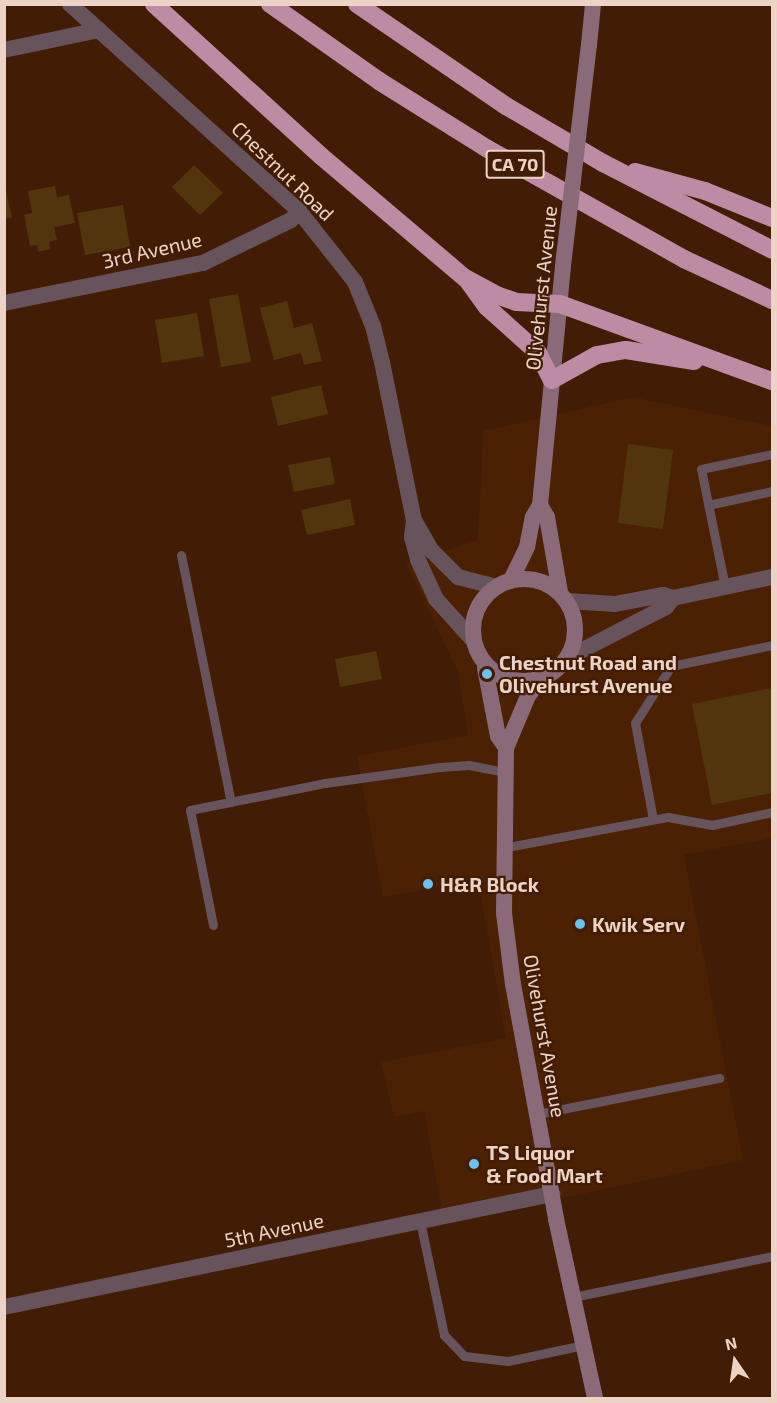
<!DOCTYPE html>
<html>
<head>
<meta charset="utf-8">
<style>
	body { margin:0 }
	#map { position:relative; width:777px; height:1403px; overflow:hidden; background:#421c04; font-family:"Exo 2",sans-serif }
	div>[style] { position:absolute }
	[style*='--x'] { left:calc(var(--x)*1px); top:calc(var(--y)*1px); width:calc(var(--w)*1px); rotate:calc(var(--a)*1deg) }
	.built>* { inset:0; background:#4c2002 }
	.building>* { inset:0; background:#53350d }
	.service>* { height:9px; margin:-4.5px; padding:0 4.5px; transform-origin:4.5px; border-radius:4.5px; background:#67535c }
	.minor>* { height:16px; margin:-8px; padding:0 8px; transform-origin:8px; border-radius:8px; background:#67535c }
	.tertiary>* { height:16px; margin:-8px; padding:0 8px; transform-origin:8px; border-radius:8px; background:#67535c }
	.secondary>* { height:16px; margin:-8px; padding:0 8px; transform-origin:8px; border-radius:8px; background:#8a6a79 }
	.secondary>.ring { margin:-8px; padding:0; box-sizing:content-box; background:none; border:16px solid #8a6a79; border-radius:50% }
	.motorway>* { height:18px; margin:-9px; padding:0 9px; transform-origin:9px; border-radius:9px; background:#bd8ba3 }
	.secondary-bridge>* { height:16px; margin:-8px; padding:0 8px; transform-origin:8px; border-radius:8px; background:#8a6a79 }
	.dots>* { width:16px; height:16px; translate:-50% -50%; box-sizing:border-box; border:3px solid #421c04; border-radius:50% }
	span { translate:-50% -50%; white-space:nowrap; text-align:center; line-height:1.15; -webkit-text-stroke:4.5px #421c04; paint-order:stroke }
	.shield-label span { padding:2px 4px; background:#421c04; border:2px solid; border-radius:4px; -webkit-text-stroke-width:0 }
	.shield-label { font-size:18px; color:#ecd3c5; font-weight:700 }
	.street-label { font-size:20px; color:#ecd3c5 }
	.poi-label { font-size:20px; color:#ecd3c5; font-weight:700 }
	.left { translate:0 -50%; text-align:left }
	.frame { position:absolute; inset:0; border:6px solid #ecd3c5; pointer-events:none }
	.north { position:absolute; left:705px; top:1331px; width:60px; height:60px; -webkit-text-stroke:4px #421c04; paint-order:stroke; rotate:347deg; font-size:16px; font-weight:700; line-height:24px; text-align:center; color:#ecd3c5 }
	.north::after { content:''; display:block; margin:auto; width:21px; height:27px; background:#ecd3c5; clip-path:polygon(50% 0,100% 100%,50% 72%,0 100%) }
</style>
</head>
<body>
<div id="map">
	<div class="built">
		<i style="clip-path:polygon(633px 397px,772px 426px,772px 838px,684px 855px,743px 1160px,444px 1223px,424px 1111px,394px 1117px,381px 1062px,506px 1038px,478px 880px,383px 897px,357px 756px,468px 735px,458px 672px,406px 564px,478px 540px,483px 431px)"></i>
	</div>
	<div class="building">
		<i style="clip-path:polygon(194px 165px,223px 193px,200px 215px,172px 187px)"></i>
		<i style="clip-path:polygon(4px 181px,12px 218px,4px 219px)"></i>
		<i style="clip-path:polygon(55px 186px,57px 197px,69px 195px,75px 223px,54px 227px,57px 240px,49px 242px,50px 249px,38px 252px,37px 245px,30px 246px,24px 215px,32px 213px,28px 191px)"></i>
		<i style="clip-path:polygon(123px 205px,130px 247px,85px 255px,77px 213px)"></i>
		<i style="clip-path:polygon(238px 294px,251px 362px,221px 367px,209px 299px)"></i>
		<i style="clip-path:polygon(287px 301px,294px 328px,312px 323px,322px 361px,304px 365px,301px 353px,274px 360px,260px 308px)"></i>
		<i style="clip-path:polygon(197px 313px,204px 356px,162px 363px,155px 320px)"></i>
		<i style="clip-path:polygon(321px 385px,328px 414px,278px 426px,271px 397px)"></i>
		<i style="clip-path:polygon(628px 444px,673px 450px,663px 529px,618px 523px)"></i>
		<i style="clip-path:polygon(330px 457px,335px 484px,294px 492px,288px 465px)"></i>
		<i style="clip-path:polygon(350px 499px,355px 525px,307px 535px,301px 510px)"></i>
		<i style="clip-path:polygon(376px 651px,382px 679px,340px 687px,335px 659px)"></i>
		<i style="clip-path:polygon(772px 688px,772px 793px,712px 805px,692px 704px)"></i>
	</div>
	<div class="service">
		<i style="--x:708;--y:505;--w:66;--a:-12.3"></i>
		<i style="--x:181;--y:555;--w:252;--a:78.6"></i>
		<i style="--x:725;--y:587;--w:120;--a:-101.5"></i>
		<i style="--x:701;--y:469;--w:73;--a:-11.9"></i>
		<i style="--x:653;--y:819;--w:98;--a:-100.6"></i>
		<i style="--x:635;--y:723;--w:67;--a:-57.7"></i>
		<i style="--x:671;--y:666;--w:103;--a:-11.7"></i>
		<i style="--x:502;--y:848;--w:169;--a:-10.6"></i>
		<i style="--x:668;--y:817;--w:45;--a:10.3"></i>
		<i style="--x:712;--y:825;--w:61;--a:-12.2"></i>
		<i style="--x:213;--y:925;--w:117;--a:-101.3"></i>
		<i style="--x:190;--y:810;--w:138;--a:-11.3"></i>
		<i style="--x:325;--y:783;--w:116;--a:-7.9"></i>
		<i style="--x:440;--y:767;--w:29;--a:-4"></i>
		<i style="--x:469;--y:765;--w:37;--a:11"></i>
		<i style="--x:537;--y:1114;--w:186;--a:-11.2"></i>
		<i style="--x:420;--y:1221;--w:116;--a:78.1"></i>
		<i style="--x:444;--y:1335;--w:29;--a:46"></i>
		<i style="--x:464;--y:1356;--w:44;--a:6.5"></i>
		<i style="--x:508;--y:1361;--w:77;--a:-12"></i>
		<i style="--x:573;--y:1297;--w:203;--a:-11.6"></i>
	</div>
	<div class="minor">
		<i style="--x:4;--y:50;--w:97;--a:-11.9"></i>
		<i style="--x:4;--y:303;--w:203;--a:-11.4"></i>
		<i style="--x:203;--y:263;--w:98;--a:-26"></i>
		<i style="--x:291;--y:220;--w:12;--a:-48"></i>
		<i style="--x:4;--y:1307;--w:560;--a:-11.65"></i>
	</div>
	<div class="tertiary">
		<i style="--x:70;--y:4;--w:309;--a:42.1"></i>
		<i style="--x:299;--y:211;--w:90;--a:51.7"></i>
		<i style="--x:355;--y:282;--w:48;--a:67.8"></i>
		<i style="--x:373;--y:326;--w:37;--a:76"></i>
		<i style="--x:382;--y:362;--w:161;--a:78.6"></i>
		<i style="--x:414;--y:520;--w:17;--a:97"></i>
		<i style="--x:412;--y:537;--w:24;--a:75"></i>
		<i style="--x:418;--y:560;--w:43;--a:65.2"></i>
		<i style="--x:436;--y:599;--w:55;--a:47.9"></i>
		<i style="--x:414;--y:520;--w:36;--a:60"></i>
		<i style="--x:432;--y:551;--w:37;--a:45"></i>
		<i style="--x:458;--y:577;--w:40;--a:14.4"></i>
		<i style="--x:568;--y:601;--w:47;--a:3.7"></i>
		<i style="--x:615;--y:604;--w:49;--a:-10.6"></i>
		<i style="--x:663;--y:595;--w:10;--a:17"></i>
		<i style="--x:673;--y:598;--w:101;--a:-12"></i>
		<i style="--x:567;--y:658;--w:111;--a:-27.3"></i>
		<i style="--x:666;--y:607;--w:11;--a:-52"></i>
	</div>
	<div class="secondary">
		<i style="--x:589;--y:45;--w:41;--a:-84.4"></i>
		<i style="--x:540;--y:505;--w:14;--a:60"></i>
		<i style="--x:547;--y:517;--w:76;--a:80.2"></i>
		<i class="ring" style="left:473px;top:579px;width:86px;height:86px"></i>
		<i style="--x:511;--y:580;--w:37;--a:-64"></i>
		<i style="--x:527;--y:547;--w:31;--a:-79"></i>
		<i style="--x:533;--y:517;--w:14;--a:-60"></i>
		<i style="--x:540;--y:505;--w:249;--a:-84.5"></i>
		<i style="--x:485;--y:668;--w:69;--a:79.2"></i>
		<i style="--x:498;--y:736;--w:14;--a:56"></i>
		<i style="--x:540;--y:680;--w:20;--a:127"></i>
		<i style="--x:528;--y:696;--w:56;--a:112.9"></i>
		<i style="--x:506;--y:748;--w:165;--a:90.7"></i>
		<i style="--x:504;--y:913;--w:72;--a:82.8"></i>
		<i style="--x:513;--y:984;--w:239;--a:79.6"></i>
		<i style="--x:556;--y:1219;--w:183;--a:77.7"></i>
	</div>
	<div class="motorway">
		<i style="--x:154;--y:4;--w:226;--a:42.3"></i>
		<i style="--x:321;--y:156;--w:189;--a:40.3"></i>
		<i style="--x:465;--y:278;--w:38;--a:28"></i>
		<i style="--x:499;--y:296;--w:18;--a:19"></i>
		<i style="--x:516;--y:302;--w:44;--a:2.6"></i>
		<i style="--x:560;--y:304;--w:226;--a:20"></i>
		<i style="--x:270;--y:4;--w:133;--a:35.2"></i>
		<i style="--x:379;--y:81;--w:128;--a:32"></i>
		<i style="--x:488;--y:149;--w:225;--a:29.3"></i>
		<i style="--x:684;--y:259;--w:97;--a:25"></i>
		<i style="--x:357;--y:4;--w:181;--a:34.4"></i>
		<i style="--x:506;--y:106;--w:113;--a:30.4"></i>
		<i style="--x:603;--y:163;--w:190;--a:27.2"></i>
		<i style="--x:635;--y:172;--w:73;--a:15.2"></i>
		<i style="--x:705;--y:191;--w:72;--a:21.9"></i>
		<i style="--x:468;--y:281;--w:32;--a:54"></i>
		<i style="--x:487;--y:307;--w:69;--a:42"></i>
		<i style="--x:538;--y:353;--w:30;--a:63"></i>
		<i style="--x:552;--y:380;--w:51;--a:-29.1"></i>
		<i style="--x:597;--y:355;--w:29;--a:-10"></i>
		<i style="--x:626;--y:350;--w:69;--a:9.2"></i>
	</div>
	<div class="secondary-bridge">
		<i style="--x:564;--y:257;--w:213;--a:-83.3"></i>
	</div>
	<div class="dots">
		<i style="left:487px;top:674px;background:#66c4ef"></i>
		<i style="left:428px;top:884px;background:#66c4ef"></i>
		<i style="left:580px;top:924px;background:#66c4ef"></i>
		<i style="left:474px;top:1164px;background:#66c4ef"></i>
	</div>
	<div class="shield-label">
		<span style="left:515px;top:164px">CA 70</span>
	</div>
	<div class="street-label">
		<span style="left:283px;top:171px;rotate:44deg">Chestnut Road</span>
		<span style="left:152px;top:250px;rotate:-13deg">3rd Avenue</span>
		<span style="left:541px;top:288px;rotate:-84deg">Olivehurst Avenue</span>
		<span style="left:545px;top:1036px;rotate:80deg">Olivehurst Avenue</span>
		<span style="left:274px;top:1230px;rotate:-12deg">5th Avenue</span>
	</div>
	<div class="poi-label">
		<span class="left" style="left:499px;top:674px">Chestnut Road and<br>Olivehurst Avenue</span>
		<span class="left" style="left:440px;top:884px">H&amp;R Block</span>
		<span class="left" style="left:592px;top:924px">Kwik Serv</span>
		<span class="left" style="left:486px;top:1164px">TS Liquor<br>&amp; Food Mart</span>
	</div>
	<div class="frame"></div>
	<div class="north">N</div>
</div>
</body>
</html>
